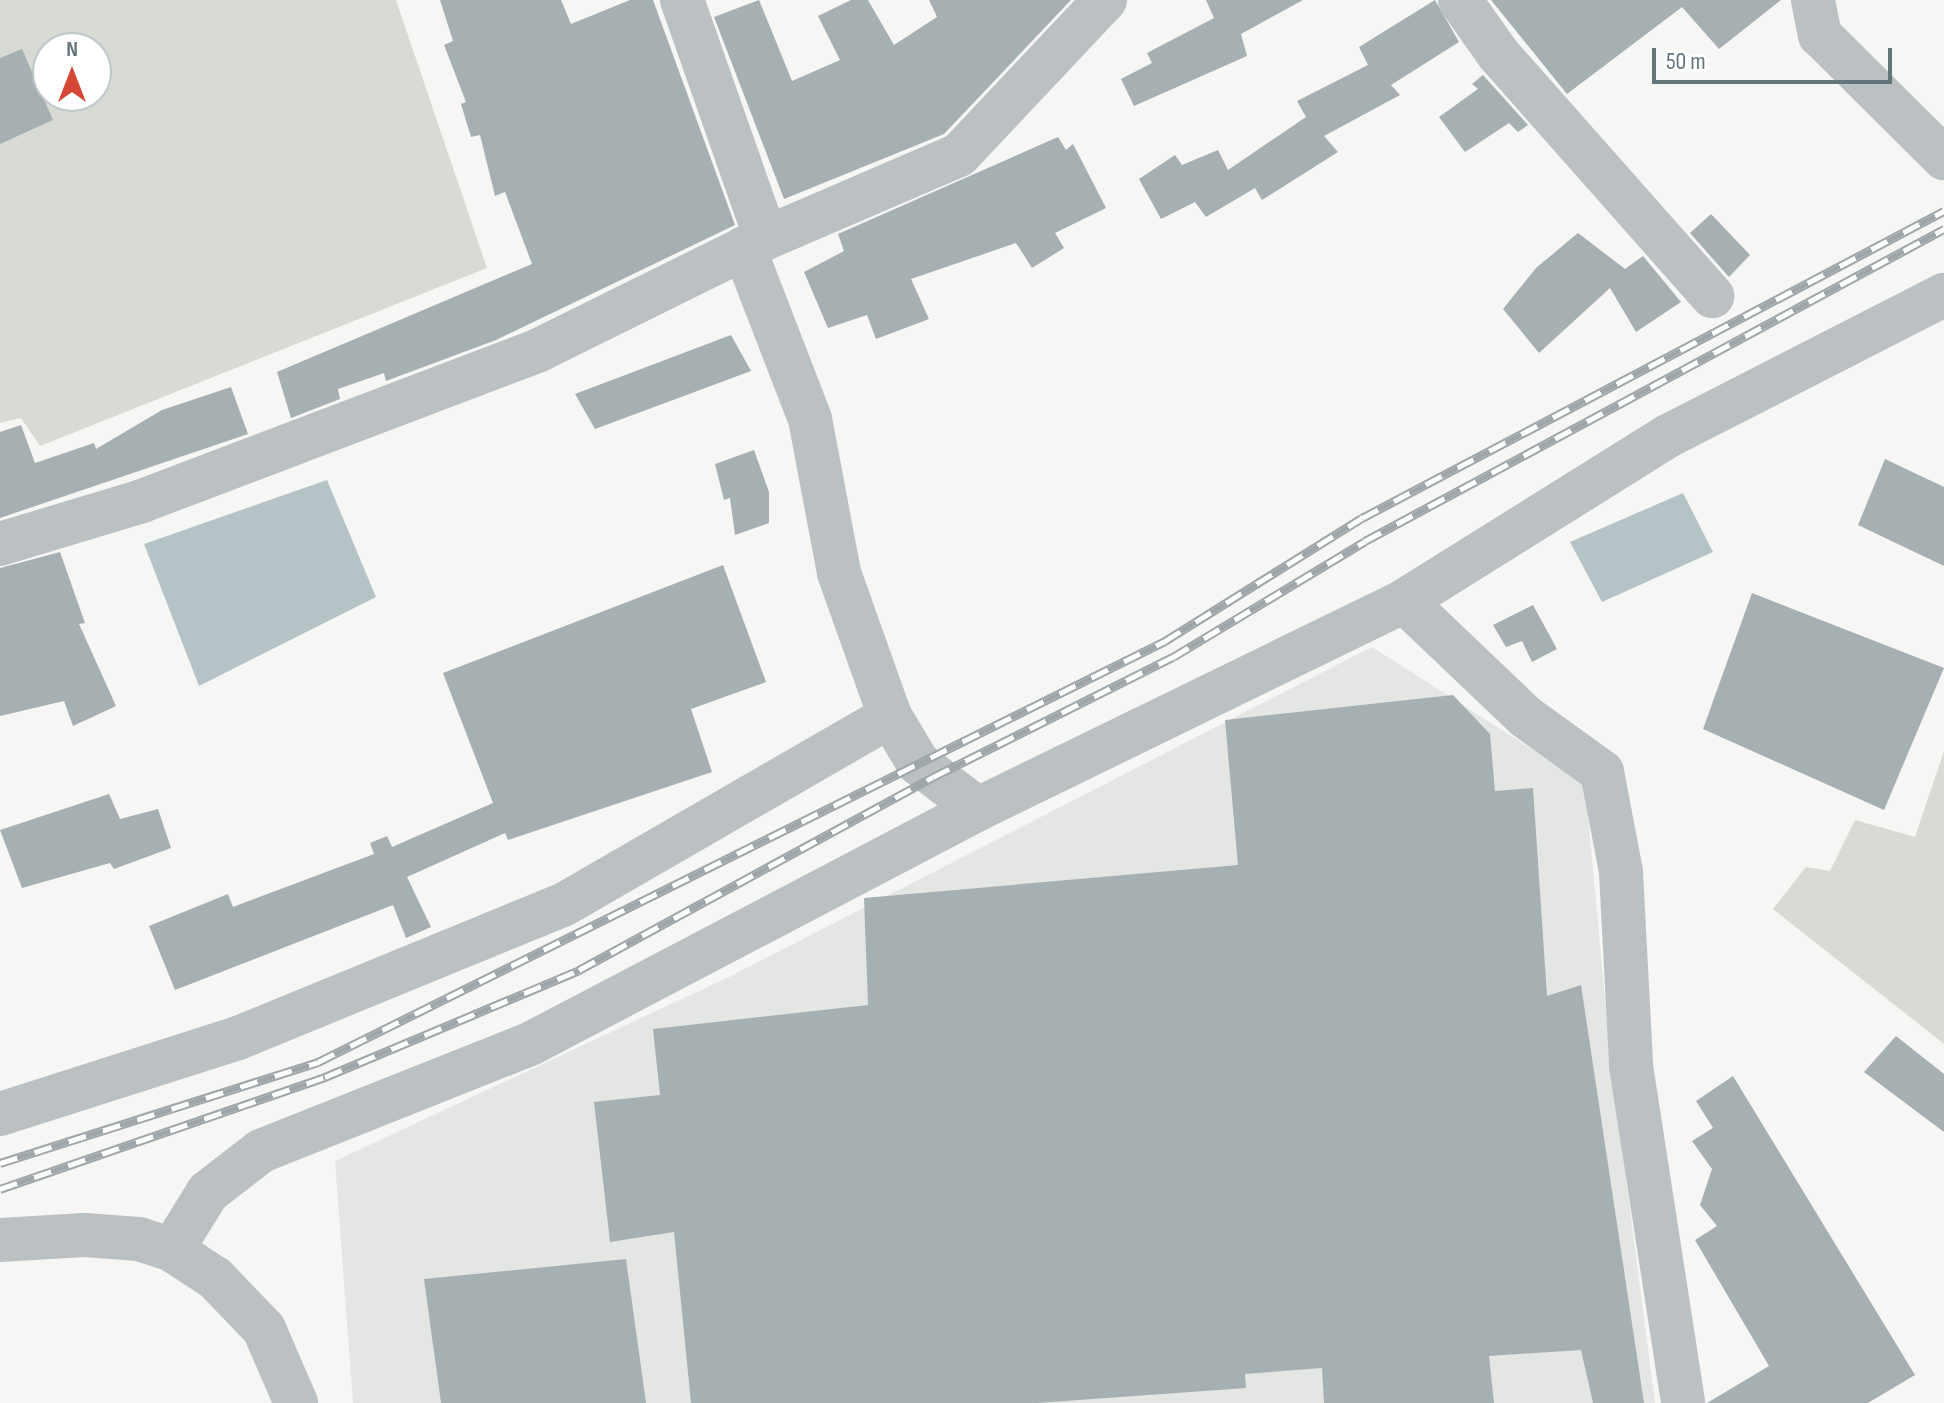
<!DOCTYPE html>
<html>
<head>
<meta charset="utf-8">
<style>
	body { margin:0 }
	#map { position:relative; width:1944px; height:1403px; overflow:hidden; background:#f6f6f4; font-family:"Sofia Sans Condensed",sans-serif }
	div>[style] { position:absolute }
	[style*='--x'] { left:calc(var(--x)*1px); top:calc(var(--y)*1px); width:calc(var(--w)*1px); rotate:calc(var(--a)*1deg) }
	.built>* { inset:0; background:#e4e6e4 }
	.green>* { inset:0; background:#d7dbd3 }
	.water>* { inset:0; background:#b6c3c6 }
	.building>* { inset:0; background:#a6afb2 }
	.minor>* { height:44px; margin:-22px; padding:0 22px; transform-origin:22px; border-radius:22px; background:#bbc1c3 }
	.rail>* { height:9px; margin-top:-4.5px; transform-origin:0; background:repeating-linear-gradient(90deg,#fff 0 18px,#9ea6a9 0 36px); box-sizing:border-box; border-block:2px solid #9ea6a9 }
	span { translate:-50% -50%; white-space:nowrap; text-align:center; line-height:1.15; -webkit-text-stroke:8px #fff; paint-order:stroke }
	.north { position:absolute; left:32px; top:32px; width:80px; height:80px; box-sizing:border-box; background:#fff; border:2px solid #c1c8cb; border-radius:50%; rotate:0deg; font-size:22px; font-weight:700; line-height:32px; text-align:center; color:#64757c }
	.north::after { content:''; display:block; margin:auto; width:28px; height:36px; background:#d54635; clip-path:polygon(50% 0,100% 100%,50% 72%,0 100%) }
	.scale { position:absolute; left:1652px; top:48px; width:240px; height:36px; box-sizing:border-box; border:4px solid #64757c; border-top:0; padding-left:10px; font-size:24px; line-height:28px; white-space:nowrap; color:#64757c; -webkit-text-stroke:6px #fff; paint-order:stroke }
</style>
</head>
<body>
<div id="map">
	<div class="built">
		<i style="clip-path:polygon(1372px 647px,1585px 783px,1611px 1064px,1655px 1403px,353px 1403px,335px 1161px,729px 977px)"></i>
	</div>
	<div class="green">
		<i style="clip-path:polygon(evenodd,0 0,396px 0,487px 268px,40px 446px,21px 418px,0 423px,0 0,48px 48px,96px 48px,96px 96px,48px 96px,48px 48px)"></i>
		<i style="clip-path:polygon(1944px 751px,1944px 1044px,1773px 909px,1806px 867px,1830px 871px,1855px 820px,1915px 837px)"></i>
	</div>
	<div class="water">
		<i style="clip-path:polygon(327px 480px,376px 597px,199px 686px,144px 544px)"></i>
		<i style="clip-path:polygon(1683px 493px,1713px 552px,1602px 602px,1570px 542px)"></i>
	</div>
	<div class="building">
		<i style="clip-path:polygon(440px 0,561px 0,571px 24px,630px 0,653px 0,735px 225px,496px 340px,386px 381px,384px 373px,338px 389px,340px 399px,291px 418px,277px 372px,532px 264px,505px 192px,495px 196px,480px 135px,471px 137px,461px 104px,466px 102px,444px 45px,453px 41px)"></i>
		<i style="clip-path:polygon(759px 0,792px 81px,840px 60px,818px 16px,851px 0,868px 0,894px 45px,937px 17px,929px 0,1071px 0,944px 134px,784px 199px,714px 17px)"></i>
		<i style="clip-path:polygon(1206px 0,1303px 0,1241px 34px,1247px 56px,1134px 106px,1121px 79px,1152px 63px,1147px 53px,1214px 18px)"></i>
		<i style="clip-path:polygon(1435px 0,1459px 42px,1391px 85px,1400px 95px,1324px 136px,1338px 152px,1262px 200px,1255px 188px,1206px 217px,1195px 202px,1161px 219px,1139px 179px,1175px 155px,1182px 165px,1218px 150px,1228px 170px,1306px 117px,1297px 101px,1368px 65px,1359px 47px)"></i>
		<i style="clip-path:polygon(1491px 0,1781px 0,1719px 49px,1682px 7px,1567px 94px)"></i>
		<i style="clip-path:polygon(22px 49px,53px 120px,0 144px,0 58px)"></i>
		<i style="clip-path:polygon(1483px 75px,1528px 125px,1518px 132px,1509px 123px,1465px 152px,1439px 117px,1478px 89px,1472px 84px)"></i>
		<i style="clip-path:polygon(1058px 137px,1066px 150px,1073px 144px,1106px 208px,1055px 233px,1064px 248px,1032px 268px,1016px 243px,911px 279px,929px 319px,876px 339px,867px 315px,828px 328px,804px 272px,844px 251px,838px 234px)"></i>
		<i style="clip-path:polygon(1711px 214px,1750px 255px,1729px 277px,1690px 233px)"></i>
		<i style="clip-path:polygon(1578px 233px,1625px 269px,1643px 256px,1681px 302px,1636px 332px,1610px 288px,1539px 353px,1503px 309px,1536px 268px)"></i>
		<i style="clip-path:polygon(731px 335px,751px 371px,595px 429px,575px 394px)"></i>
		<i style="clip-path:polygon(231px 387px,248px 434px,0 518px,0 432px,21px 425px,35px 463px,94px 443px,96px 449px,162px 410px)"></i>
		<i style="clip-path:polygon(754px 450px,769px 492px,769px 523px,735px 535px,730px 498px,724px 500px,715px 464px)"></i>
		<i style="clip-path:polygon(1885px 459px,1944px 487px,1944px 566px,1858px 525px)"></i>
		<i style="clip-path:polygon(60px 552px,85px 623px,79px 624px,116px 706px,73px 726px,64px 701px,0 716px,0 568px)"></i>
		<i style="clip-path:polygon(723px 565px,766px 682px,691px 709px,712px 772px,508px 840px,505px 833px,407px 877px,431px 927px,406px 938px,393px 905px,175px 990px,149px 926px,228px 894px,233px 907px,374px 854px,370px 843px,387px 836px,392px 847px,493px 803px,443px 673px)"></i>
		<i style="clip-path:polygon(1752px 593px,1944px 668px,1884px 810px,1703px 729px)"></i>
		<i style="clip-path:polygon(1533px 605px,1557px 649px,1532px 662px,1522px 641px,1506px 647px,1493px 625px)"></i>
		<i style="clip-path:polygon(1453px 695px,1490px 734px,1495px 791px,1533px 788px,1547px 996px,1581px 985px,1644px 1403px,1593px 1403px,1581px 1350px,1489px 1356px,1494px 1403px,1324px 1403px,1322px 1368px,1245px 1374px,1246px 1388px,1037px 1403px,691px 1403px,674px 1232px,610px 1242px,594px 1102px,660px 1095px,653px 1029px,868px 1005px,864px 898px,1238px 865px,1225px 720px)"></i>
		<i style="clip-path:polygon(109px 794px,120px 819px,158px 809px,171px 848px,114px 869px,110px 863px,22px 888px,0 830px)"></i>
		<i style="clip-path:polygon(1896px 1036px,1944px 1074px,1944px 1132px,1864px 1072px)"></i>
		<i style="clip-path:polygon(1733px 1076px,1915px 1375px,1868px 1403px,1707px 1403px,1769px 1366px,1695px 1240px,1717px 1226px,1700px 1205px,1712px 1169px,1692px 1141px,1713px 1128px,1696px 1101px)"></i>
		<i style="clip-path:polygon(626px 1259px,646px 1403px,441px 1403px,424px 1279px)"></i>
	</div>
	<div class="minor">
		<i style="--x:682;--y:0;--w:252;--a:70.6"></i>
		<i style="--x:1460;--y:0;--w:67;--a:54.7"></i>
		<i style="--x:1499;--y:55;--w:322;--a:48.5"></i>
		<i style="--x:1813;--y:0;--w:36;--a:79"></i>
		<i style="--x:1820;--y:35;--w:175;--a:44.8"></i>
		<i style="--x:744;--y:248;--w:183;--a:68.9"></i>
		<i style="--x:810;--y:419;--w:157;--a:79.3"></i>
		<i style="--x:839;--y:573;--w:152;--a:70.4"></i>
		<i style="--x:890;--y:716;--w:55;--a:59.2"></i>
		<i style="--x:918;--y:763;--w:76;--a:37.5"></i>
		<i style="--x:0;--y:544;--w:148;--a:-16.8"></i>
		<i style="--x:142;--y:501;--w:425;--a:-20.8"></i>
		<i style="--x:539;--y:350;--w:253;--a:-26.3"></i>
		<i style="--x:766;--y:238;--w:210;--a:-23.3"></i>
		<i style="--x:959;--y:155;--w:213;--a:-46.7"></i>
		<i style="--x:1404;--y:601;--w:168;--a:43.6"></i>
		<i style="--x:1526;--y:717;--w:94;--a:35.9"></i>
		<i style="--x:1602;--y:772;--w:102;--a:79.2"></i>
		<i style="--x:1621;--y:872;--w:194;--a:87"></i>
		<i style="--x:1631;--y:1066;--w:341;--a:81.2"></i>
		<i style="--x:0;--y:1114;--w:250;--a:-17.7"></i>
		<i style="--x:238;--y:1038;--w:351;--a:-22.3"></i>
		<i style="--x:563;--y:905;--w:378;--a:-30"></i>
		<i style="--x:0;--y:1240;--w:84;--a:-3.4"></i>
		<i style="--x:84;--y:1235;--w:55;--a:4.2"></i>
		<i style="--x:139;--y:1239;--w:35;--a:18"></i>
		<i style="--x:172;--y:1250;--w:51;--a:33.1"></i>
		<i style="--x:215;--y:1278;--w:71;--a:46.1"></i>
		<i style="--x:264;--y:1329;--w:81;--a:66.6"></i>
		<i style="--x:172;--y:1250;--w:68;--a:-58.2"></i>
		<i style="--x:208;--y:1192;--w:67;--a:-37.7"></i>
		<i style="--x:261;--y:1151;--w:289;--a:-21.7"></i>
		<i style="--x:530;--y:1044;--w:506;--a:-27.68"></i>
		<i style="--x:978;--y:809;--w:474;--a:-26"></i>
		<i style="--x:1404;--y:601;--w:311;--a:-32"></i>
		<i style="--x:1668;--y:436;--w:310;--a:-27.1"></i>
	</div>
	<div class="rail">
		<i style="--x:0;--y:1163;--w:334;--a:-17.6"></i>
		<i style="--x:318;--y:1062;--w:946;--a:-26.43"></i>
		<i style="--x:1165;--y:641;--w:232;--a:-32"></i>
		<i style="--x:1362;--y:518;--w:658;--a:-27.81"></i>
		<i style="--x:0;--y:1189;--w:344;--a:-19"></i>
		<i style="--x:325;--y:1077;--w:276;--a:-22.8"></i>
		<i style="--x:579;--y:970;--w:403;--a:-28.6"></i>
		<i style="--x:933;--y:777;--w:268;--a:-26.6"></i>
		<i style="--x:1173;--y:657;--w:224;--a:-31.1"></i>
		<i style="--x:1365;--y:541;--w:658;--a:-28.32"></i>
	</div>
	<div class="north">N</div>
	<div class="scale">50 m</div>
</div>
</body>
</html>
